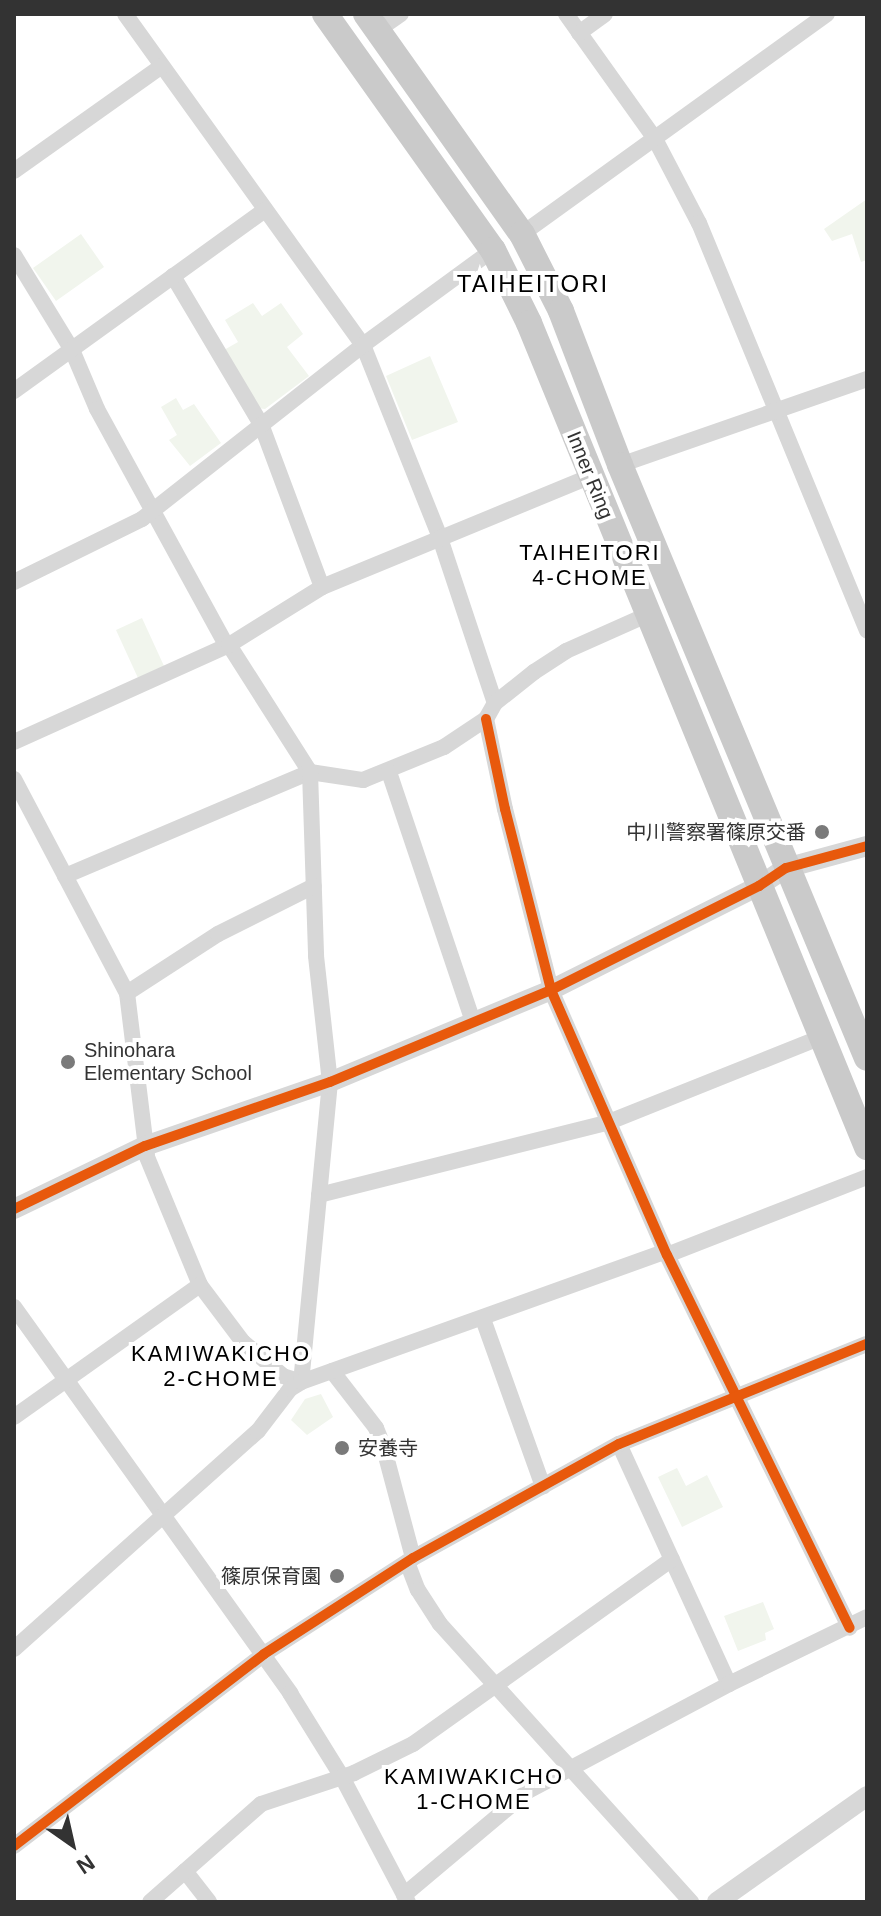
<!DOCTYPE html>
<html>
<head>
<meta charset="utf-8">
<style>
	body { margin:0 }
	#map { position:relative; width:881px; height:1916px; overflow:hidden; background:#fff; font-family:Arial,"Noto Sans JP",sans-serif }
	div>[style] { position:absolute }
	[style*='--x'] { left:calc(var(--x)*1px); top:calc(var(--y)*1px); width:calc(var(--w)*1px); rotate:calc(var(--a)*1deg) }
	.green>* { inset:0; background:#f1f5ed }
	.minor>* { height:16px; margin:-8px; padding:0 8px; transform-origin:8px; border-radius:8px; background:#d7d7d7 }
	.tertiary>* { height:20px; margin:-10px; padding:0 10px; transform-origin:10px; border-radius:10px; background:#d7d7d7 }
	.primary>* { height:26px; margin:-13px; padding:0 13px; transform-origin:13px; border-radius:13px; background:#cacaca }
	.cycleway>* { height:10px; margin:-5px; padding:0 5px; transform-origin:5px; border-radius:5px; background:#e8590c }
	.dots>* { width:22px; height:22px; translate:-50% -50%; box-sizing:border-box; border:4px solid #fff; border-radius:50% }
	span { translate:-50% -50%; white-space:nowrap; text-align:center; line-height:1.15; -webkit-text-stroke:8px #fff; paint-order:stroke }
	.street-label { font-size:20px; color:#333 }
	.poi-label { font-size:20px; color:#333 }
	.right { translate:-100% -50%; text-align:right }
	.left { translate:0 -50%; text-align:left }
	.neighbourhood-label { font-size:22px; color:#000; letter-spacing:2px }
	.quarter-label { font-size:24px; color:#000; letter-spacing:2px }
	.frame { position:absolute; inset:0; border:16px solid #333; pointer-events:none }
	.north { position:absolute; left:32px; top:1804px; width:80px; height:80px; -webkit-text-stroke:6px #fff; paint-order:stroke; rotate:146deg; font-size:22px; font-weight:700; line-height:32px; text-align:center; color:#333 }
	.north::after { content:''; display:block; margin:auto; width:28px; height:36px; background:#333; clip-path:polygon(50% 0,100% 100%,50% 72%,0 100%) }
</style>
</head>
<body>
<div id="map">
	<div class="green">
		<i style="clip-path:polygon(867px 199px,867px 260px,861px 262px,852px 234px,832px 241px,824px 229px)"></i>
		<i style="clip-path:polygon(81px 234px,104px 267px,56px 301px,33px 268px)"></i>
		<i style="clip-path:polygon(253px 303px,262px 316px,281px 303px,303px 334px,287px 347px,309px 376px,265px 409px,257px 408px,224px 350px,238px 342px,225px 320px)"></i>
		<i style="clip-path:polygon(430px 356px,458px 422px,412px 440px,386px 376px)"></i>
		<i style="clip-path:polygon(176px 398px,183px 410px,194px 404px,221px 443px,190px 466px,169px 440px,177px 435px,161px 407px)"></i>
		<i style="clip-path:polygon(142px 618px,164px 666px,138px 678px,116px 630px)"></i>
		<i style="clip-path:polygon(321px 1394px,333px 1417px,307px 1435px,291px 1420px,305px 1399px)"></i>
		<i style="clip-path:polygon(677px 1468px,686px 1486px,707px 1475px,723px 1507px,682px 1527px,658px 1477px)"></i>
		<i style="clip-path:polygon(763px 1602px,774px 1629px,765px 1633px,766px 1640px,738px 1651px,724px 1616px)"></i>
	</div>
	<div class="minor">
		<i style="--x:125;--y:14;--w:408;--a:54.3"></i>
		<i style="--x:363;--y:345;--w:208;--a:68.2"></i>
		<i style="--x:440;--y:538;--w:174;--a:71.6"></i>
		<i style="--x:566;--y:14;--w:153;--a:54.5"></i>
		<i style="--x:655;--y:139;--w:95;--a:62.4"></i>
		<i style="--x:699;--y:223;--w:441;--a:67.6"></i>
		<i style="--x:378;--y:30;--w:28;--a:-35"></i>
		<i style="--x:579;--y:33;--w:32;--a:-36"></i>
		<i style="--x:14;--y:171;--w:181;--a:-35.4"></i>
		<i style="--x:522;--y:234;--w:376;--a:-35.8"></i>
		<i style="--x:14;--y:255;--w:111;--a:58.6"></i>
		<i style="--x:72;--y:350;--w:64;--a:67"></i>
		<i style="--x:97;--y:409;--w:270;--a:61.3"></i>
		<i style="--x:173;--y:276;--w:172;--a:59.3"></i>
		<i style="--x:261;--y:424;--w:174;--a:69.5"></i>
		<i style="--x:14;--y:391;--w:309;--a:-35.8"></i>
		<i style="--x:620;--y:465;--w:262;--a:-19.2"></i>
		<i style="--x:14;--y:582;--w:143;--a:-26.2"></i>
		<i style="--x:142;--y:519;--w:281;--a:-38.2"></i>
		<i style="--x:363;--y:345;--w:161;--a:-36.2"></i>
		<i style="--x:229;--y:645;--w:151;--a:57.5"></i>
		<i style="--x:310;--y:772;--w:54;--a:8.6"></i>
		<i style="--x:363;--y:780;--w:87;--a:-22.2"></i>
		<i style="--x:444;--y:747;--w:50;--a:-33.7"></i>
		<i style="--x:486;--y:719;--w:18;--a:-61"></i>
		<i style="--x:495;--y:703;--w:50;--a:-38.5"></i>
		<i style="--x:534;--y:672;--w:38;--a:-33"></i>
		<i style="--x:566;--y:651;--w:89;--a:-24"></i>
		<i style="--x:486;--y:719;--w:92;--a:78.1"></i>
		<i style="--x:505;--y:809;--w:187;--a:75.7"></i>
		<i style="--x:551;--y:990;--w:289;--a:66.4"></i>
		<i style="--x:667;--y:1255;--w:415;--a:63.9"></i>
		<i style="--x:14;--y:742;--w:236;--a:-24.3"></i>
		<i style="--x:229;--y:645;--w:110;--a:-31.9"></i>
		<i style="--x:322;--y:587;--w:291;--a:-22.4"></i>
		<i style="--x:389;--y:772;--w:264;--a:71.4"></i>
		<i style="--x:14;--y:779;--w:242;--a:62.2"></i>
		<i style="--x:127;--y:993;--w:165;--a:83"></i>
		<i style="--x:147;--y:1157;--w:139;--a:67.5"></i>
		<i style="--x:200;--y:1285;--w:71;--a:53"></i>
		<i style="--x:243;--y:1342;--w:52;--a:40.4"></i>
		<i style="--x:283;--y:1376;--w:19;--a:18"></i>
		<i style="--x:65;--y:876;--w:266;--a:-23"></i>
		<i style="--x:310;--y:772;--w:184;--a:88.1"></i>
		<i style="--x:316;--y:956;--w:127;--a:83.7"></i>
		<i style="--x:330;--y:1082;--w:301;--a:95.5"></i>
		<i style="--x:127;--y:993;--w:108;--a:-33"></i>
		<i style="--x:218;--y:934;--w:107;--a:-26.6"></i>
		<i style="--x:319;--y:1195;--w:299;--a:-14.1"></i>
		<i style="--x:609;--y:1122;--w:228;--a:-21.8"></i>
		<i style="--x:667;--y:1255;--w:215;--a:-21.3"></i>
		<i style="--x:14;--y:1307;--w:475;--a:54.4"></i>
		<i style="--x:290;--y:1693;--w:99;--a:58.2"></i>
		<i style="--x:342;--y:1777;--w:141;--a:62.2"></i>
		<i style="--x:483;--y:1319;--w:178;--a:70.3"></i>
		<i style="--x:332;--y:1371;--w:72;--a:52.3"></i>
		<i style="--x:376;--y:1428;--w:18;--a:68"></i>
		<i style="--x:383;--y:1445;--w:117;--a:75.1"></i>
		<i style="--x:14;--y:1417;--w:228;--a:-35.4"></i>
		<i style="--x:619;--y:1444;--w:264;--a:65.4"></i>
		<i style="--x:407;--y:1562;--w:30;--a:69"></i>
		<i style="--x:418;--y:1590;--w:40;--a:57.1"></i>
		<i style="--x:440;--y:1624;--w:375;--a:47.9"></i>
		<i style="--x:14;--y:1649;--w:327;--a:-41.8"></i>
		<i style="--x:258;--y:1431;--w:53;--a:-52.7"></i>
		<i style="--x:290;--y:1389;--w:13;--a:-32"></i>
		<i style="--x:301;--y:1382;--w:387;--a:-19.7"></i>
		<i style="--x:14;--y:1846;--w:315;--a:-37.5"></i>
		<i style="--x:264;--y:1654;--w:177;--a:-32.8"></i>
		<i style="--x:413;--y:1558;--w:235;--a:-29"></i>
		<i style="--x:619;--y:1444;--w:267;--a:-22"></i>
		<i style="--x:185;--y:1871;--w:39;--a:52"></i>
		<i style="--x:404;--y:1895;--w:162;--a:-40"></i>
		<i style="--x:528;--y:1791;--w:228;--a:-28"></i>
		<i style="--x:729;--y:1684;--w:153;--a:-25.9"></i>
		<i style="--x:150;--y:1902;--w:148;--a:-41.4"></i>
		<i style="--x:261;--y:1804;--w:98;--a:-18.4"></i>
		<i style="--x:354;--y:1773;--w:66;--a:-26.2"></i>
		<i style="--x:413;--y:1744;--w:318;--a:-35.5"></i>
	</div>
	<div class="tertiary">
		<i style="--x:14;--y:1209;--w:145;--a:-25.7"></i>
		<i style="--x:145;--y:1146;--w:196;--a:-19.1"></i>
		<i style="--x:330;--y:1082;--w:239;--a:-22.6"></i>
		<i style="--x:551;--y:990;--w:233;--a:-26.6"></i>
		<i style="--x:759;--y:886;--w:32;--a:-34"></i>
		<i style="--x:786;--y:868;--w:84;--a:-15.2"></i>
		<i style="--x:717;--y:1902;--w:184;--a:-35.2"></i>
	</div>
	<div class="primary">
		<i style="--x:325;--y:14;--w:290;--a:54.6"></i>
		<i style="--x:493;--y:250;--w:81;--a:63.7"></i>
		<i style="--x:529;--y:323;--w:891;--a:67.7"></i>
		<i style="--x:366;--y:14;--w:270;--a:54.7"></i>
		<i style="--x:522;--y:234;--w:86;--a:63.1"></i>
		<i style="--x:561;--y:311;--w:165;--a:69"></i>
		<i style="--x:620;--y:465;--w:642;--a:67.39"></i>
	</div>
	<div class="cycleway">
		<i style="--x:486;--y:719;--w:92;--a:78.1"></i>
		<i style="--x:505;--y:809;--w:187;--a:75.7"></i>
		<i style="--x:551;--y:990;--w:289;--a:66.4"></i>
		<i style="--x:667;--y:1255;--w:415;--a:63.9"></i>
		<i style="--x:14;--y:1209;--w:145;--a:-25.7"></i>
		<i style="--x:145;--y:1146;--w:196;--a:-19.1"></i>
		<i style="--x:330;--y:1082;--w:239;--a:-22.6"></i>
		<i style="--x:551;--y:990;--w:233;--a:-26.6"></i>
		<i style="--x:759;--y:886;--w:32;--a:-34"></i>
		<i style="--x:786;--y:868;--w:84;--a:-15.2"></i>
		<i style="--x:14;--y:1846;--w:315;--a:-37.5"></i>
		<i style="--x:264;--y:1654;--w:177;--a:-32.8"></i>
		<i style="--x:413;--y:1558;--w:235;--a:-29"></i>
		<i style="--x:619;--y:1444;--w:267;--a:-22"></i>
	</div>
	<div class="dots">
		<i style="left:822px;top:832px;background:#7a7a7a"></i>
		<i style="left:68px;top:1062px;background:#7a7a7a"></i>
		<i style="left:342px;top:1448px;background:#7a7a7a"></i>
		<i style="left:337px;top:1576px;background:#7a7a7a"></i>
	</div>
	<div class="street-label">
		<span style="left:590px;top:475px;rotate:68deg">Inner Ring</span>
	</div>
	<div class="poi-label">
		<span class="right" style="left:806px;top:832px">中川警察署篠原交番</span>
		<span class="left" style="left:84px;top:1062px">Shinohara<br>Elementary School</span>
		<span class="left" style="left:358px;top:1448px">安養寺</span>
		<span class="right" style="left:321px;top:1576px">篠原保育園</span>
	</div>
	<div class="neighbourhood-label">
		<span style="left:590px;top:565px">TAIHEITORI<br>4-CHOME</span>
		<span style="left:221px;top:1366px">KAMIWAKICHO<br>2-CHOME</span>
		<span style="left:474px;top:1789px">KAMIWAKICHO<br>1-CHOME</span>
	</div>
	<div class="quarter-label">
		<span style="left:533px;top:284px">TAIHEITORI</span>
	</div>
	<div class="frame"></div>
	<div class="north">N</div>
</div>
</body>
</html>
